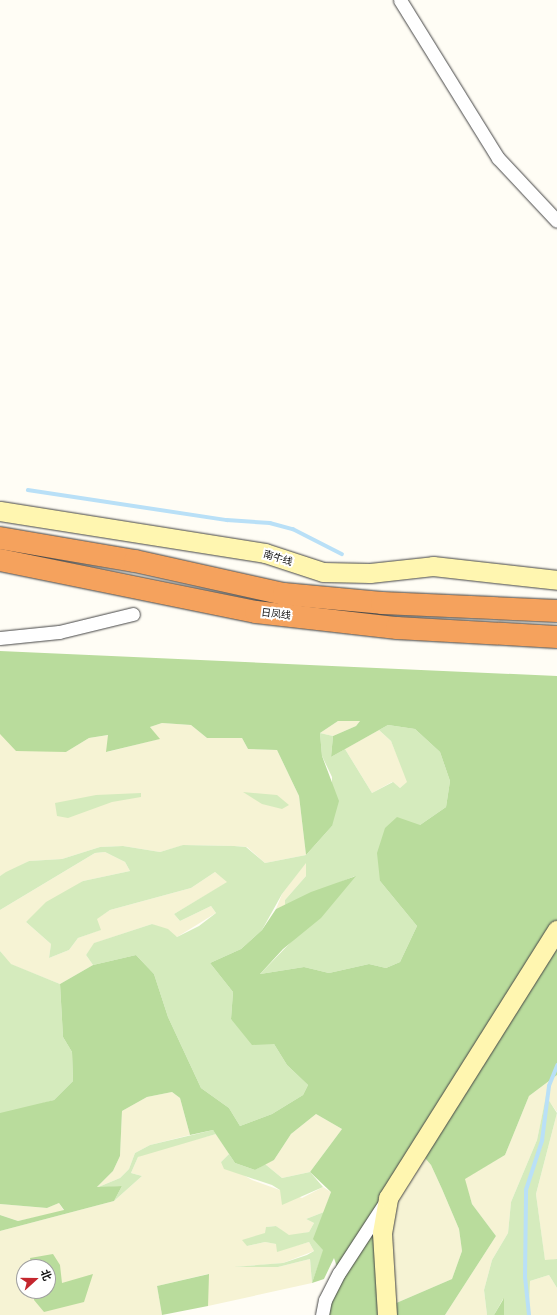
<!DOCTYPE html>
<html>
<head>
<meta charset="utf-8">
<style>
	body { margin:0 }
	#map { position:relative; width:557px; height:1315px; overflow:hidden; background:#fffdf5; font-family:"IBM Plex Serif","Noto Sans SC",serif }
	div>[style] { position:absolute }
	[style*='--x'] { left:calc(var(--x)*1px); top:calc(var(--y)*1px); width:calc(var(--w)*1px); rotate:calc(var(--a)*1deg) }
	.farmland>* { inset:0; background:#f6f3d4 }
	.green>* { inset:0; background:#d5ebbd }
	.forest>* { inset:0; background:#b9dc9c }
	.stream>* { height:3.5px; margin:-1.75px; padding:0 1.75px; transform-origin:1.75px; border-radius:1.75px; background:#b9e0f7 }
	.roads { filter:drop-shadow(0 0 1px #444) drop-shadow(0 0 1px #444) }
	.street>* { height:13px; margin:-6.5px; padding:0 6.5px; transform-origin:6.5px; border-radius:6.5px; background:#fff }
	.secondary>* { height:19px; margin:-9.5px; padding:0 9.5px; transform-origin:9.5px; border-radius:9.5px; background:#fff6b0 }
	.highway>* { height:22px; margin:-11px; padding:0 11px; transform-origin:11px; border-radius:11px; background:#f5a25d }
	span { translate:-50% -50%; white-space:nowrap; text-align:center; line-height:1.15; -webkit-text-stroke:4px #fff; paint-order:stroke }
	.street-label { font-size:10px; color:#111 }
	.north { position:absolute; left:16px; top:1259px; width:40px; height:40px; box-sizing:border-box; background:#fff; border:1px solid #a0a0a0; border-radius:50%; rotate:69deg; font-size:11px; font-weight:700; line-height:16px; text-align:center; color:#111 }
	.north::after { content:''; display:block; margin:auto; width:14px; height:18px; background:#c4262e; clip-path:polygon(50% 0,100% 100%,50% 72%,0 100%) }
</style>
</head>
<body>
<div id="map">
	<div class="farmland">
		<i style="clip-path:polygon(361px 720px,356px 726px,333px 736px,320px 733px,338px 721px)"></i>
		<i style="clip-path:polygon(162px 723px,191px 725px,207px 738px,242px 738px,248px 749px,277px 750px,299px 796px,306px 855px,265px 863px,247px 847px,234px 846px,184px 845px,160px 852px,123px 846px,100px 847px,62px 859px,29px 861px,0 876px,0 734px,66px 752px,89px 738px,109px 735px,107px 752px,159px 739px,150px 727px)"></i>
		<i style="clip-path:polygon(379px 730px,391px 741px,408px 782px,400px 788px,392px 782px,372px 793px,345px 749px)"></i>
		<i style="clip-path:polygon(105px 852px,125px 862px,130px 871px,83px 881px,26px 922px,51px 944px,49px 958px,69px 950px,78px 938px,100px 930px,96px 919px,110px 910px,191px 888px,215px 872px,228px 882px,174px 914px,180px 921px,211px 906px,216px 913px,177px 937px,152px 924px,95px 943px,86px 955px,93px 965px,60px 984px,10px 964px,0 951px,0 910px,95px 853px)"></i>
		<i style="clip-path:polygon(306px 862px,306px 876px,285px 900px,285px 905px,276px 909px,282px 894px)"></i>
		<i style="clip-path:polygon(557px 1075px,557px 1112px,546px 1097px,537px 1140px,511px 1202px,508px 1233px,492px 1260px,484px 1290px,487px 1315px,445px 1315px,496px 1236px,472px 1204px,464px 1179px,505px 1155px,529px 1096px)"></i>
		<i style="clip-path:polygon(172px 1092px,180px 1098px,190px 1135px,150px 1145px,135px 1153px,129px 1169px,120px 1178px,96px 1188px,113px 1171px,120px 1156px,122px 1111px,147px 1097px)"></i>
		<i style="clip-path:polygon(557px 1113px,557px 1259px,545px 1261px,536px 1194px)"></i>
		<i style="clip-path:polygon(316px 1114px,342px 1129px,310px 1172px,282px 1178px,265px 1164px,274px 1160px,291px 1134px)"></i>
		<i style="clip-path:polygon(evenodd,216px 1134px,229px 1154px,221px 1162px,252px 1180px,302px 1198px,323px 1187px,331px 1192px,324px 1212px,306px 1219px,314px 1223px,309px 1232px,289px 1236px,276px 1226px,266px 1227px,266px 1233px,247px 1246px,265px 1242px,277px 1244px,277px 1251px,309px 1242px,314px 1251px,283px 1263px,236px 1267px,278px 1267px,310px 1259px,312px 1283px,208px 1306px,208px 1274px,157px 1286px,162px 1315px,0 1315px,0 1231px,114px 1201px,142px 1176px,131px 1173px,138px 1157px,145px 1153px,216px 1134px,24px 1267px,48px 1267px,48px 1291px,24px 1291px,24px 1267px)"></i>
		<i style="clip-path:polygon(419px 1151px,431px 1165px,442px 1189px,459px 1229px,462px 1251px,452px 1279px,387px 1307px,382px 1233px)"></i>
		<i style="clip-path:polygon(59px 1203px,64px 1211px,18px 1221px,0 1215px,0 1204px,47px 1208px)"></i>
		<i style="clip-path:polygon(549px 1275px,557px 1288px,557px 1315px,529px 1315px,530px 1281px)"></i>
	</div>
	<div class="green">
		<i style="clip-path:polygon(388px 725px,415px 729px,440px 752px,450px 781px,446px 807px,420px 825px,380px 881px,417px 926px,400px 962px,386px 968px,369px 964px,329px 973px,304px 967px,260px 974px,355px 876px,285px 905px,285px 900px,306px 876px,306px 863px,282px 894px,262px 930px,241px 949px,210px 963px,233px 992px,231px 1019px,274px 1044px,287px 1065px,308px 1085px,303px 1095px,272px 1114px,240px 1126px,229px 1108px,201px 1088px,168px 1017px,154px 974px,136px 955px,93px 965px,86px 955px,94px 943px,152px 924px,168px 929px,177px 937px,199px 926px,216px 913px,211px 906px,180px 921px,174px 914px,227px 882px,215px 872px,191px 888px,110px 910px,97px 919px,101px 930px,78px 938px,69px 950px,49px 958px,51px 944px,26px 922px,46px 902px,83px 881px,130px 871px,125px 862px,105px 852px,95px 853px,0 910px,0 876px,6px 872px,29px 861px,62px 859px,100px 847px,123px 846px,160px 852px,183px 845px,234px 846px,246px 847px,265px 863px,306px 855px,332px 826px,332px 777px,322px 756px,320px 733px,333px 736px,331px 757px,345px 749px,372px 793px,393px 782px,400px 788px,407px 782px,391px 741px,379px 730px)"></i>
		<i style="clip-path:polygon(243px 792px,277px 795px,289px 805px,282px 809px,262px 804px)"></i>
		<i style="clip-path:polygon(141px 793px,141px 797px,112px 802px,68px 818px,57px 816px,55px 803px,96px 795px)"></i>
		<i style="clip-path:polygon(0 951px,11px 964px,60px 984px,63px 1037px,72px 1052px,73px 1081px,54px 1100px,6px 1114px,0 1113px)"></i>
		<i style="clip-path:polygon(546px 1096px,557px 1113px,536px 1194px,545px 1260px,557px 1259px,557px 1288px,549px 1275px,530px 1281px,529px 1315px,504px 1315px,503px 1299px,494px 1315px,487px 1315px,484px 1290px,492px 1260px,508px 1233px,511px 1202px,537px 1140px)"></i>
		<i style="clip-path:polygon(213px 1130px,216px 1134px,138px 1157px,131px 1173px,142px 1176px,114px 1201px,122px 1186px,96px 1188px,120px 1178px,129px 1169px,135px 1153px,150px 1145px)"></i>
		<i style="clip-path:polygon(229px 1154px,235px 1163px,255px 1170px,265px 1164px,282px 1178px,310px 1172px,323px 1187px,282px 1205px,280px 1190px,272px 1185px,224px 1169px,221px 1162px)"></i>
		<i style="clip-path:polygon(324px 1212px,314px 1239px,324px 1249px,312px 1283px,310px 1259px,278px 1267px,234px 1267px,283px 1263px,307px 1255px,314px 1251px,309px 1242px,277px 1252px,276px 1244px,265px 1242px,247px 1246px,242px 1240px,265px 1233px,266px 1227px,276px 1226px,289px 1235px,309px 1232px,314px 1223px,306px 1219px)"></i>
	</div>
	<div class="forest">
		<i style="clip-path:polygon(evenodd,0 651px,557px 676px,557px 1075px,529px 1096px,505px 1155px,465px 1179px,472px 1204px,496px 1236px,445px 1315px,322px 1315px,339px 1273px,334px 1258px,324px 1279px,312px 1283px,323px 1250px,313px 1239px,331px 1192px,310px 1172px,342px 1129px,316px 1114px,291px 1134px,274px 1160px,255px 1170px,235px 1163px,213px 1130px,190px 1135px,180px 1098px,172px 1092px,147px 1097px,122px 1111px,120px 1156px,113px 1171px,97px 1187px,122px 1186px,114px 1201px,0 1231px,0 1215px,18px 1221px,64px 1210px,59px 1203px,47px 1208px,0 1204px,0 1113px,54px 1100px,73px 1081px,72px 1052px,63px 1037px,60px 984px,93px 965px,136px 955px,154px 974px,168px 1017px,201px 1088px,229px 1108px,240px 1126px,272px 1114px,303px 1095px,308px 1085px,287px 1065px,274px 1044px,252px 1045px,231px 1019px,233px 992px,210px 963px,241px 949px,262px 930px,276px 909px,311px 892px,356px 876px,321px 918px,283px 949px,260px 974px,304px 967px,329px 973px,369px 964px,386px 968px,400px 962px,417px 926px,380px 881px,377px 853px,385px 828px,397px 817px,420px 825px,446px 807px,450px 781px,440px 752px,415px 729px,388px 725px,331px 757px,333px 736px,356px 726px,360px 721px,338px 721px,320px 733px,322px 756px,339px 801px,332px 826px,306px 855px,299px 796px,277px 750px,248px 749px,242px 738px,207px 738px,191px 725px,162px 723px,150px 727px,160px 739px,106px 752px,108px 735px,89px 738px,66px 752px,16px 751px,0 734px,0 651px,419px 1151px,431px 1165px,442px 1189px,459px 1229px,462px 1251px,452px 1279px,387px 1307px,388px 1198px,419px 1151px)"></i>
		<i style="clip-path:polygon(53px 1254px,60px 1265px,62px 1283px,93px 1274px,84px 1302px,44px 1312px,34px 1300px,34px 1291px,48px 1291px,48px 1267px,32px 1267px,30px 1258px)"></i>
		<i style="clip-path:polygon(209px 1274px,208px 1306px,162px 1315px,157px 1286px)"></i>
		<i style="clip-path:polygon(504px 1298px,504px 1315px,494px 1315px)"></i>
	</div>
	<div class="stream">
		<i style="--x:28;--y:490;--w:201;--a:8.6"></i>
		<i style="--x:227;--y:520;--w:43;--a:4"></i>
		<i style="--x:270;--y:523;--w:24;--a:15"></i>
		<i style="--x:293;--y:529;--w:55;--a:27"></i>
		<i style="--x:529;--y:1315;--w:37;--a:-96"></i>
		<i style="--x:525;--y:1278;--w:88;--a:-89.3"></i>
		<i style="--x:526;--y:1190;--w:52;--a:-71.9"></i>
		<i style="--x:542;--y:1141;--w:55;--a:-82.7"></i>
		<i style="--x:549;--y:1086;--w:22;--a:-68"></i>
	</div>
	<div class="roads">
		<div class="street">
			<i style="--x:400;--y:0;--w:186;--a:58.2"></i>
			<i style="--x:498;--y:158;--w:86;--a:46.9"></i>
			<i style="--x:0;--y:638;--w:59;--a:-5.8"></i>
			<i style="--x:59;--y:632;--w:76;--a:-13.7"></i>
			<i style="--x:322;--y:1315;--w:15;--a:-79"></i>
			<i style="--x:325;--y:1300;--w:30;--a:-63"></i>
			<i style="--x:339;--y:1273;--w:86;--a:-56.9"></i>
		</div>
		<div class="secondary">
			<i style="--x:0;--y:511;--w:268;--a:9"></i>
			<i style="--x:265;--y:553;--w:61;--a:18.1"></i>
			<i style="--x:323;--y:572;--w:47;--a:1.2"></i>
			<i style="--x:370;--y:573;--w:63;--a:-6.3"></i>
			<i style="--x:433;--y:566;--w:125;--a:6.4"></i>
			<i style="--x:387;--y:1315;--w:82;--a:-93.5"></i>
			<i style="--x:382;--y:1233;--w:36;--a:-80"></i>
			<i style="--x:388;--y:1198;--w:317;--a:-57.8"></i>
		</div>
		<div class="highway">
			<i style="--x:0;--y:538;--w:137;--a:9.7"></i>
			<i style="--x:135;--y:561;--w:153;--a:12.5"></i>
			<i style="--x:284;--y:594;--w:98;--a:5.2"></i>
			<i style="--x:382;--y:603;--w:175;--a:2.6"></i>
			<i style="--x:0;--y:560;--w:261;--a:11.5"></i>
			<i style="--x:256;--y:612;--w:142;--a:6.5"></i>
			<i style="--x:397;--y:628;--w:160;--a:3.2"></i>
		</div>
	</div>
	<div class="street-label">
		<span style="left:278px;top:558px;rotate:17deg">南牛线</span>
		<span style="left:276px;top:614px;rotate:7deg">日凤线</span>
	</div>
	<div class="north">北</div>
</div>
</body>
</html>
